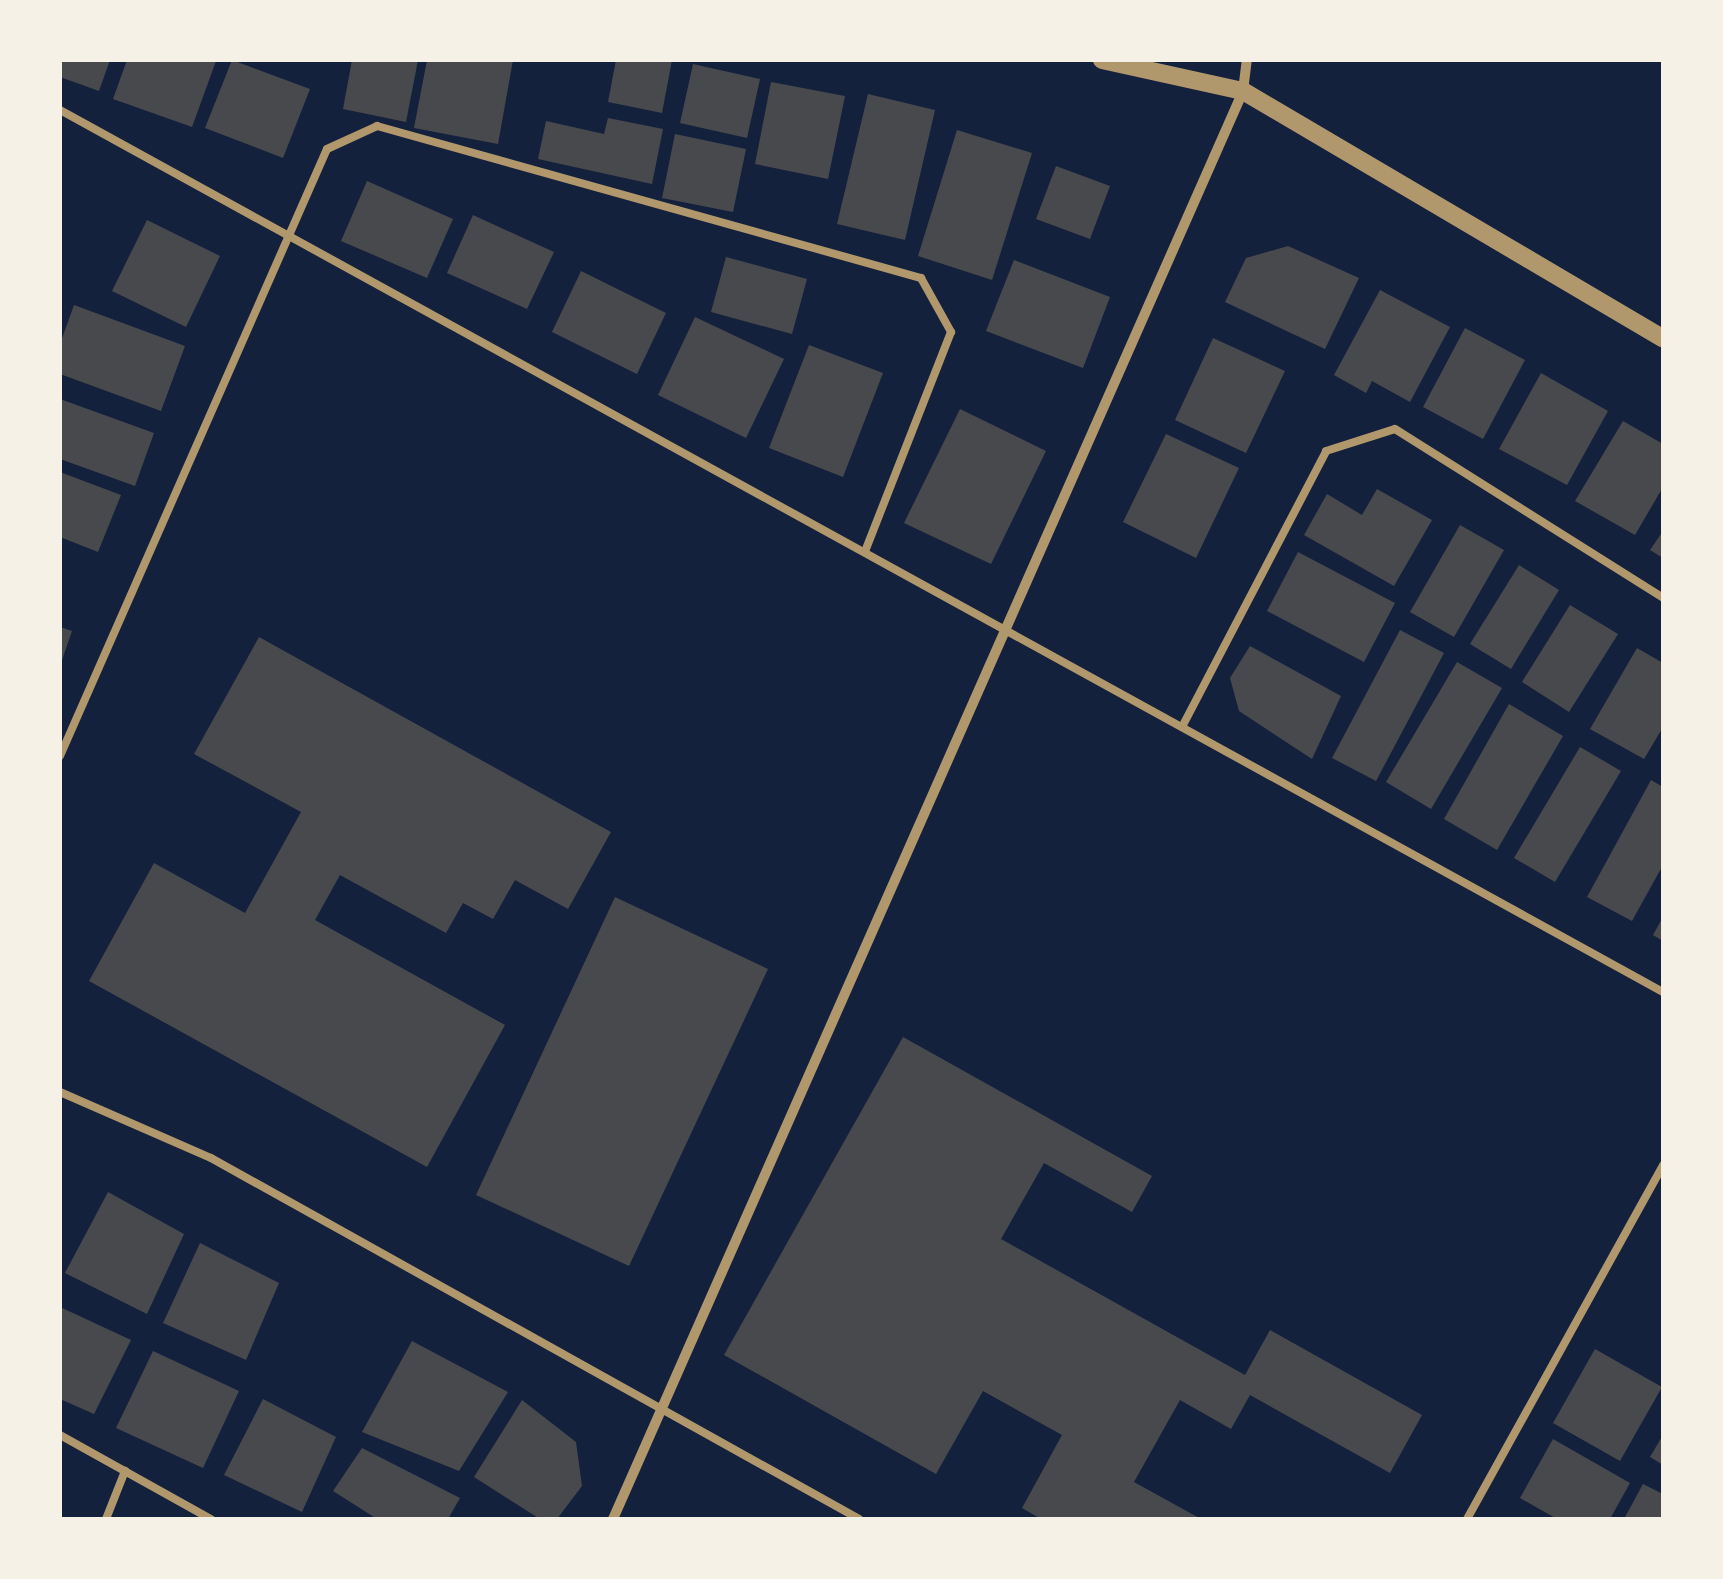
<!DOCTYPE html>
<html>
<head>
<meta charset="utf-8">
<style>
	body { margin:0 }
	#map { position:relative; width:1723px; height:1579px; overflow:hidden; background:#14213d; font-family:Montserrat,sans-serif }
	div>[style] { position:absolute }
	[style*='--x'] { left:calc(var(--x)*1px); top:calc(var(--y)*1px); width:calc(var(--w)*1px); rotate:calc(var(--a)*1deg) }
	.building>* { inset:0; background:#48494c }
	.service>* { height:8px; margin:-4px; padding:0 4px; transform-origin:4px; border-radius:4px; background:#b1986c }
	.minor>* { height:10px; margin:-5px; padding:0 5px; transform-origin:5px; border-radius:5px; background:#b1986c }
	.tertiary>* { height:18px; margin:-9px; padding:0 9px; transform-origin:9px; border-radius:9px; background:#b1986c }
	span { translate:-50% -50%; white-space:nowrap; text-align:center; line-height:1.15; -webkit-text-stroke:10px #f6f1e7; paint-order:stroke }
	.frame { position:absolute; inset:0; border:62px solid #f6f1e7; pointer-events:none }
</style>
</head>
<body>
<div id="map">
	<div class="building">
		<i style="clip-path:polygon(60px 60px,110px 60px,99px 91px,60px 77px)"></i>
		<i style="clip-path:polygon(127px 60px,216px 61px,192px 127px,113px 99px)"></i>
		<i style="clip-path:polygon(232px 60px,310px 89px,283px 158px,205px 128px)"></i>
		<i style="clip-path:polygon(352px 60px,418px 60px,406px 122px,343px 109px)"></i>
		<i style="clip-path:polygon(427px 60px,513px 60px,498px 144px,414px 128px)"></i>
		<i style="clip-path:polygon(616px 60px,672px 60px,662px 113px,608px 102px)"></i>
		<i style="clip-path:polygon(693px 64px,760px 79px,747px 138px,680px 123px)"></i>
		<i style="clip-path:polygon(771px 82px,845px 96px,828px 179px,755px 164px)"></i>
		<i style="clip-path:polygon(868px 94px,935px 110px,905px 240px,837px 224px)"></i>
		<i style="clip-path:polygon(608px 118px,663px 129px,652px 184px,538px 159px,546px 121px,604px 134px)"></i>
		<i style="clip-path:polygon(957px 130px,1032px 153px,992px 280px,918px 256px)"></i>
		<i style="clip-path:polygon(675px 134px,746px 149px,733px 212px,662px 198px)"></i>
		<i style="clip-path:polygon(1056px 166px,1110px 186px,1090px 239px,1036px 219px)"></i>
		<i style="clip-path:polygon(367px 181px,453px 219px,427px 278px,341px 241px)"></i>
		<i style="clip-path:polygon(473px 215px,554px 252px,527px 309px,447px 273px)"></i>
		<i style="clip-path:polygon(147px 220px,220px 256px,186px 327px,112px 291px)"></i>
		<i style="clip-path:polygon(1288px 246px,1359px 278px,1325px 349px,1225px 302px,1246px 258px)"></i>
		<i style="clip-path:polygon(726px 257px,807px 279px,792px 334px,711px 312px)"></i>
		<i style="clip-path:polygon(1014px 260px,1110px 297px,1083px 368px,986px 331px)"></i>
		<i style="clip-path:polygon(581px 271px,666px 313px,637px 374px,552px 332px)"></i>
		<i style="clip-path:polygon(1380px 290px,1450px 327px,1410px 402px,1372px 381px,1366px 393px,1334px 375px)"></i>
		<i style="clip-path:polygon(74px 305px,185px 346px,161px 411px,60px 374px,60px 344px)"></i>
		<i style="clip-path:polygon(695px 317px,784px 359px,746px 438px,658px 395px)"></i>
		<i style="clip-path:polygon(1465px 328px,1525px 360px,1483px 439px,1423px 407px)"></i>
		<i style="clip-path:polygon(1213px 338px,1285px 371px,1246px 453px,1175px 420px)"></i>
		<i style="clip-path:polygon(809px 345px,883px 373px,843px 477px,769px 448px)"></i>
		<i style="clip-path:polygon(1541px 373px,1608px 411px,1567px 485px,1499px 449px)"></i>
		<i style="clip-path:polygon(60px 399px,154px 433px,135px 486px,60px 459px)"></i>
		<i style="clip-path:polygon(960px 409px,1046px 451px,991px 564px,904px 523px)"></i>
		<i style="clip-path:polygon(1623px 421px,1663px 444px,1663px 487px,1635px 535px,1575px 501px)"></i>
		<i style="clip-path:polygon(1166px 434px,1239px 468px,1196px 558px,1123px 522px)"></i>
		<i style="clip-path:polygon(60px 472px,121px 495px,98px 552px,60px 537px)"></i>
		<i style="clip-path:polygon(1377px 489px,1432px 520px,1394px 586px,1304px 535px,1327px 494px,1362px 515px)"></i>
		<i style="clip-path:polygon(1460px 525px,1504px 550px,1454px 637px,1410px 612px)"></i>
		<i style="clip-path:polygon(1663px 531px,1663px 558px,1650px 550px)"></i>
		<i style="clip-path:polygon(1298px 552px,1395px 603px,1364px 662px,1267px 611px)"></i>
		<i style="clip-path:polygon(1519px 565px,1559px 590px,1511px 669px,1470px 644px)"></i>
		<i style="clip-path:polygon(1570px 605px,1618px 634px,1569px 712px,1522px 682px)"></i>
		<i style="clip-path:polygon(60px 627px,72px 631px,61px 663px,60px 663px)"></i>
		<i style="clip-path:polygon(1400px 630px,1444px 653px,1376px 781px,1332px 758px)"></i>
		<i style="clip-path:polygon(259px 637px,611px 832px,568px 909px,515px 880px,493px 919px,463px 903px,446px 933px,340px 875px,315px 920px,505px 1025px,427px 1167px,89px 981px,154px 863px,245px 913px,301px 812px,194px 754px)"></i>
		<i style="clip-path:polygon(1250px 646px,1341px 696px,1312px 759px,1239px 711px,1230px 678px)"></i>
		<i style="clip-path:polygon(1637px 648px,1663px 663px,1663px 727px,1644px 759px,1590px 729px)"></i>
		<i style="clip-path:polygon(1457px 662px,1502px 688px,1431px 809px,1386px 782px)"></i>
		<i style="clip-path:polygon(1509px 704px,1563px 736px,1497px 850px,1444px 819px)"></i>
		<i style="clip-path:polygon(1580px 747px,1621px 771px,1555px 882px,1514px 858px)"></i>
		<i style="clip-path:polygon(1651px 780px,1663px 787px,1663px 865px,1632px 921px,1587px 897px)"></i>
		<i style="clip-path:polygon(615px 897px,768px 969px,629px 1266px,476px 1195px)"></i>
		<i style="clip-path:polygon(1663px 917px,1663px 941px,1653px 935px)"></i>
		<i style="clip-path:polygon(903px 1037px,1152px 1176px,1132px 1212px,1044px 1163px,1001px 1239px,1245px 1375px,1270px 1330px,1422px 1415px,1390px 1473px,1250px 1395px,1231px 1429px,1180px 1400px,1134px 1482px,1201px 1519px,1041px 1519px,1022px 1508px,1062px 1435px,983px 1391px,936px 1474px,724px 1355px)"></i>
		<i style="clip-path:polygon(108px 1192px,184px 1234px,147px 1314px,65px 1273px)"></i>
		<i style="clip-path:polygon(200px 1243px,279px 1283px,246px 1360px,163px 1323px)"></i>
		<i style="clip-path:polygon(60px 1307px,131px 1340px,94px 1414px,60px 1399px)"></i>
		<i style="clip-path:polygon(412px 1341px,508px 1392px,459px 1471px,362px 1432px)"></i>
		<i style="clip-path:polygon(1595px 1349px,1662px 1387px,1620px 1461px,1553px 1423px)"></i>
		<i style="clip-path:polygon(153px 1351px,239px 1391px,203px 1468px,116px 1428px)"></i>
		<i style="clip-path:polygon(263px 1399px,336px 1437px,302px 1512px,224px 1475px)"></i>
		<i style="clip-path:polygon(522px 1400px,576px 1442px,582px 1486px,557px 1519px,540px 1519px,474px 1477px)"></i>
		<i style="clip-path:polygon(1663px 1435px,1663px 1465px,1650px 1457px)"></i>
		<i style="clip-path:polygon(1553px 1439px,1630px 1483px,1610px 1519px,1557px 1519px,1520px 1498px)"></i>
		<i style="clip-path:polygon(362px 1448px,460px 1498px,448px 1519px,377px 1519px,333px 1491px)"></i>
		<i style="clip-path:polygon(1643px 1484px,1663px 1494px,1663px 1519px,1624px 1519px)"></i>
	</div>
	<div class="service">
		<i style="--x:60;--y:110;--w:1830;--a:28.82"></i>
		<i style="--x:1182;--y:727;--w:311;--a:-62.4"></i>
		<i style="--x:1326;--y:451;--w:72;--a:-17.7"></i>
		<i style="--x:1395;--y:429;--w:317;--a:32.2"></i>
		<i style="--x:60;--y:756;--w:663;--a:-66.26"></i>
		<i style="--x:327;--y:149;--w:55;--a:-24.7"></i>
		<i style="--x:377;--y:126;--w:565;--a:15.61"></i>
		<i style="--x:921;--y:278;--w:62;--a:60.9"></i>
		<i style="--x:951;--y:332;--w:236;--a:111.4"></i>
		<i style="--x:60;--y:1092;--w:165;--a:23.6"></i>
		<i style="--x:211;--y:1158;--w:742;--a:29.12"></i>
		<i style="--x:60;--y:1435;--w:173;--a:29.1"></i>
		<i style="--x:106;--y:1519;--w:52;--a:-68.4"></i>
		<i style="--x:1467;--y:1519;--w:405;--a:-61"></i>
	</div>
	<div class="minor">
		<i style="--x:613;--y:1519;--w:1561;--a:-66.19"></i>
		<i style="--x:1243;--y:91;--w:31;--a:-83"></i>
	</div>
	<div class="tertiary">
		<i style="--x:1102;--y:60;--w:144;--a:12.4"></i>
		<i style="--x:1243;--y:91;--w:487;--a:30.5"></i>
	</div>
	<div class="frame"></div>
</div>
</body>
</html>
